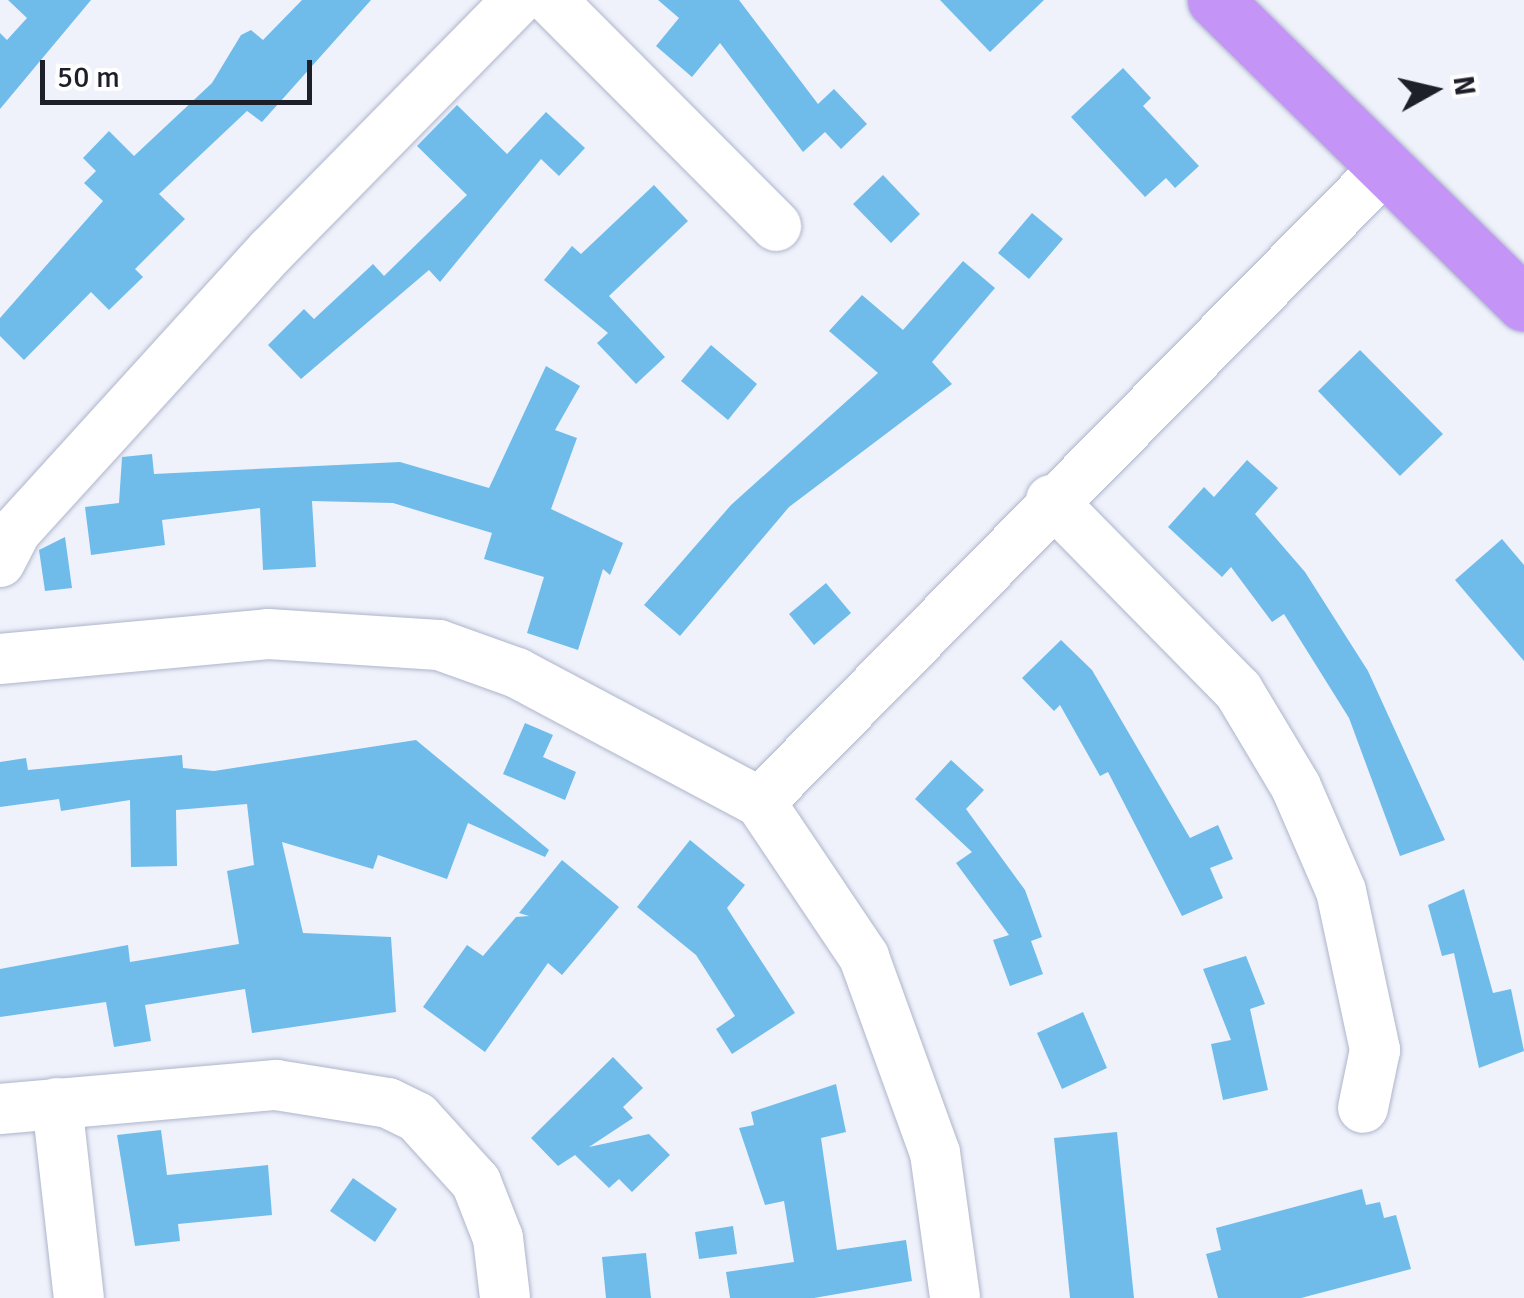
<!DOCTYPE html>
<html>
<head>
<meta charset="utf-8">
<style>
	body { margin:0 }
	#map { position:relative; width:1524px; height:1298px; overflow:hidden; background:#eff2fb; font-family:Signika,sans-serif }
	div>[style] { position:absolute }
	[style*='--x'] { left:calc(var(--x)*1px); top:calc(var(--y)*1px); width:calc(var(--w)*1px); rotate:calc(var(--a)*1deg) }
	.building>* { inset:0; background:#6fbceb }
	.roads { filter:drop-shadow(0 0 2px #aeb5cb) drop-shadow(0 0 2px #aeb5cb) }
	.minor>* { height:50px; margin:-25px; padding:0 25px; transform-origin:25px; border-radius:25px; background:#fff }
	.highway>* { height:55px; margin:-27.5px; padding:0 27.5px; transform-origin:27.5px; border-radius:27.5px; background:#c495f7 }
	span { translate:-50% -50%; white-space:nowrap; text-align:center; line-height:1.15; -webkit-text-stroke:9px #fff; paint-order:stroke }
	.north { position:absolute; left:1384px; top:40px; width:100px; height:100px; -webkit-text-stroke:8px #fff; paint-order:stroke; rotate:82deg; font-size:28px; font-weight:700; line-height:40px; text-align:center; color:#1d2028 }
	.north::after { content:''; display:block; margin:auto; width:35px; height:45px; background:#1d2028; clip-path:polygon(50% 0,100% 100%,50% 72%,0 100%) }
	.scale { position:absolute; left:40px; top:60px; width:272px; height:45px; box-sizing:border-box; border:5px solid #1d2028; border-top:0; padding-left:12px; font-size:30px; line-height:35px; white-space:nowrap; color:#1d2028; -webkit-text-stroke:8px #fff; paint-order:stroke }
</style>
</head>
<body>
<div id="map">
	<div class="building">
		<i style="clip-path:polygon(8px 0,91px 0,0 109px,0 33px,7px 40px,27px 18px)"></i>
		<i style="clip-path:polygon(302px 0,371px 0,262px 122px,247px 111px,159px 194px,185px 219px,135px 269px,143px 277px,109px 310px,91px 292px,24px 360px,0 336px,0 318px,103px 201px,84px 183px,96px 171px,83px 158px,109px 131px,134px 156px,212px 83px,241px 35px,251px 30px,263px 40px)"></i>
		<i style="clip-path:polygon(658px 0,739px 0,818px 104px,834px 89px,867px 124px,841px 149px,825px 132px,803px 152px,720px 43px,692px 77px,656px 46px,679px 18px)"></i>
		<i style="clip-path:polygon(940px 0,1044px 0,990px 52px)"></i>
		<i style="clip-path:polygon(1123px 68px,1151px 98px,1143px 106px,1199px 166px,1175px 188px,1166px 178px,1145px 197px,1071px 117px)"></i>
		<i style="clip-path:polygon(457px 105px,507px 154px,546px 112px,585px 148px,559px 176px,541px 159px,440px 282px,429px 270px,301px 379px,268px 345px,304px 309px,314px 319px,373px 264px,384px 276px,467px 195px,417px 146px)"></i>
		<i style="clip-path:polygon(883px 175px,920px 214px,891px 243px,853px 204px)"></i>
		<i style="clip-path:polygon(654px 185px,688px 221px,609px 296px,665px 357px,636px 384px,597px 343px,608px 333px,544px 280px,572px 246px,581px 254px)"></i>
		<i style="clip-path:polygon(1032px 213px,1063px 239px,1029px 279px,998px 253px)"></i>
		<i style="clip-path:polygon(963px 261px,995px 288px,932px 362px,952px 384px,789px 507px,680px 636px,644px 605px,731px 505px,878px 373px,829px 331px,862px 295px,903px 330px)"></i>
		<i style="clip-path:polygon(711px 345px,757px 384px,728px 420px,681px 381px)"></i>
		<i style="clip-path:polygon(1360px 350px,1443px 434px,1400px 476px,1318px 391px)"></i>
		<i style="clip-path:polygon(546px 366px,580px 386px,555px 430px,577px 438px,551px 509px,623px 543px,610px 575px,603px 569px,578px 650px,527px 633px,544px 577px,484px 559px,492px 533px,393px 503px,312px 501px,316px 567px,263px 570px,260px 508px,162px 520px,165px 545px,91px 555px,85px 507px,119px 503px,122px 457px,152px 454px,154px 474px,400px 462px,489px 488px)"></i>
		<i style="clip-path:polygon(1247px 460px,1278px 488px,1255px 514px,1305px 572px,1368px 671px,1445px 840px,1400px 856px,1349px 718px,1284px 614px,1272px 622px,1231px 567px,1222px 577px,1168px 527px,1204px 487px,1214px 497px)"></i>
		<i style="clip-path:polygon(65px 537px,72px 588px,45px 591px,39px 550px)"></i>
		<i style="clip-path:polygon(1502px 539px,1524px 565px,1524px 661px,1455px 580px)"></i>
		<i style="clip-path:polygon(826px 583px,851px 613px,814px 645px,789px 614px)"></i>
		<i style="clip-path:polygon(1061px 640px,1092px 670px,1190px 838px,1218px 825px,1233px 859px,1210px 868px,1223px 898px,1182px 916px,1108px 772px,1100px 776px,1060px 705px,1054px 711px,1022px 678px)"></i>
		<i style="clip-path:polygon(525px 723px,553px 735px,543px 757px,576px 772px,565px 800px,503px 774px)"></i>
		<i style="clip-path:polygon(416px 740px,549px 850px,545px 857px,468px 823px,447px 879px,378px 855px,373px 869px,282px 842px,303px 933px,391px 937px,396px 1012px,252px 1033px,245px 989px,145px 1005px,151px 1041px,114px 1047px,106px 1002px,0 1017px,0 969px,128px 945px,130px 962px,239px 944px,227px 871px,254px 865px,247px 804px,176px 810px,177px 866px,131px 867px,130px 800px,61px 811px,59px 799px,0 807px,0 762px,26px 758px,28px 770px,182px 755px,183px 768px,214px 771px)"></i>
		<i style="clip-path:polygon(951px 760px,984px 790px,966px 809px,1025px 890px,1042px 937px,1031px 941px,1043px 974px,1010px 986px,993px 940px,1009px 935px,956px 863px,972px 852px,915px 799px)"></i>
		<i style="clip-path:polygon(690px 840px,745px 885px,727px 908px,795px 1013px,732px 1054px,716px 1029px,735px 1016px,696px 955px,637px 907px)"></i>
		<i style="clip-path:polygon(562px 860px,619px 907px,562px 975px,548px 963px,485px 1052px,423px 1007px,467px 945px,483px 956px,516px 917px,529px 916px,519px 913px)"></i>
		<i style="clip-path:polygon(1464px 889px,1493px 993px,1511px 989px,1524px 1051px,1479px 1068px,1454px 953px,1442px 956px,1428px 905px)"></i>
		<i style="clip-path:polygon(1246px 956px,1265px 1004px,1250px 1009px,1268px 1090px,1223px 1100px,1211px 1044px,1231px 1040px,1203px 969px)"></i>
		<i style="clip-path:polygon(1083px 1012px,1107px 1068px,1062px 1089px,1037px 1033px)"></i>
		<i style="clip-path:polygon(613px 1057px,643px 1088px,623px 1107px,633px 1118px,589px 1147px,649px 1134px,670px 1155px,632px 1192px,619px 1179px,609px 1188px,575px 1155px,558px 1166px,531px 1138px)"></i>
		<i style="clip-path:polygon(836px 1084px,846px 1132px,821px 1138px,837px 1250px,906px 1240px,912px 1281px,814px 1298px,730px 1298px,726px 1272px,794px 1262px,784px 1201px,765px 1205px,739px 1128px,754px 1125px,751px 1112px)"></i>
		<i style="clip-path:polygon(161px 1130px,167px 1175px,268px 1165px,272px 1215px,178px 1224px,180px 1241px,135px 1246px,117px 1135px)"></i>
		<i style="clip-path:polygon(1117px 1132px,1134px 1298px,1070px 1298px,1054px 1138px)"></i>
		<i style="clip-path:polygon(353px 1178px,397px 1209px,375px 1242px,330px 1211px)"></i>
		<i style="clip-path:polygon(1362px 1189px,1366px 1205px,1380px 1202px,1384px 1218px,1396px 1215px,1411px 1269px,1301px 1298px,1218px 1298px,1206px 1254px,1221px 1250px,1216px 1228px)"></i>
		<i style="clip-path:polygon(733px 1226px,737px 1254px,699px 1259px,695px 1232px)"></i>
		<i style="clip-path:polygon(646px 1253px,651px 1298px,606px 1298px,602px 1257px)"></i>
	</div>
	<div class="roads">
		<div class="minor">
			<i style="--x:551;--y:0;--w:319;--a:45.1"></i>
			<i style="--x:1051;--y:500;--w:267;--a:45.5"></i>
			<i style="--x:1238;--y:690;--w:113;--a:59.1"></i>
			<i style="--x:1296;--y:787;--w:113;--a:66.6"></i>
			<i style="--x:1341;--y:891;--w:163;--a:77.9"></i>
			<i style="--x:1375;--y:1050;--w:59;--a:101.7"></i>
			<i style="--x:0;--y:562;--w:35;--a:-63"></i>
			<i style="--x:16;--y:531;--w:380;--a:-47.7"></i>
			<i style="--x:272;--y:250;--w:351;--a:-45.5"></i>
			<i style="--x:0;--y:659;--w:269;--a:-5.3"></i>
			<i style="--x:268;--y:634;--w:171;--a:3.7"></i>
			<i style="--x:439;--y:645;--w:83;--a:19.7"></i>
			<i style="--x:517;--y:673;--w:275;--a:28"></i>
			<i style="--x:760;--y:802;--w:187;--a:56.1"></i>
			<i style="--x:864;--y:957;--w:208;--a:70.1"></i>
			<i style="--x:935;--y:1153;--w:146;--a:82.1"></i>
			<i style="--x:760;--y:802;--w:887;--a:-45.41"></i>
			<i style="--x:57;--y:1103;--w:196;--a:83.6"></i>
			<i style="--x:0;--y:1109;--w:277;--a:-5"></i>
			<i style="--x:276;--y:1085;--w:113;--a:9.1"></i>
			<i style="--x:388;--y:1103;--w:32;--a:26"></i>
			<i style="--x:417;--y:1117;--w:88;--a:47.8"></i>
			<i style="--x:476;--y:1182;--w:60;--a:68.6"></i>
			<i style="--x:498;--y:1238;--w:60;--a:83.3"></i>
		</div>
		<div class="highway">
			<i style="--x:1215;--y:0;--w:433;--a:44.5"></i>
		</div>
	</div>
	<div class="north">N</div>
	<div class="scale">50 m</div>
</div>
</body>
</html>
